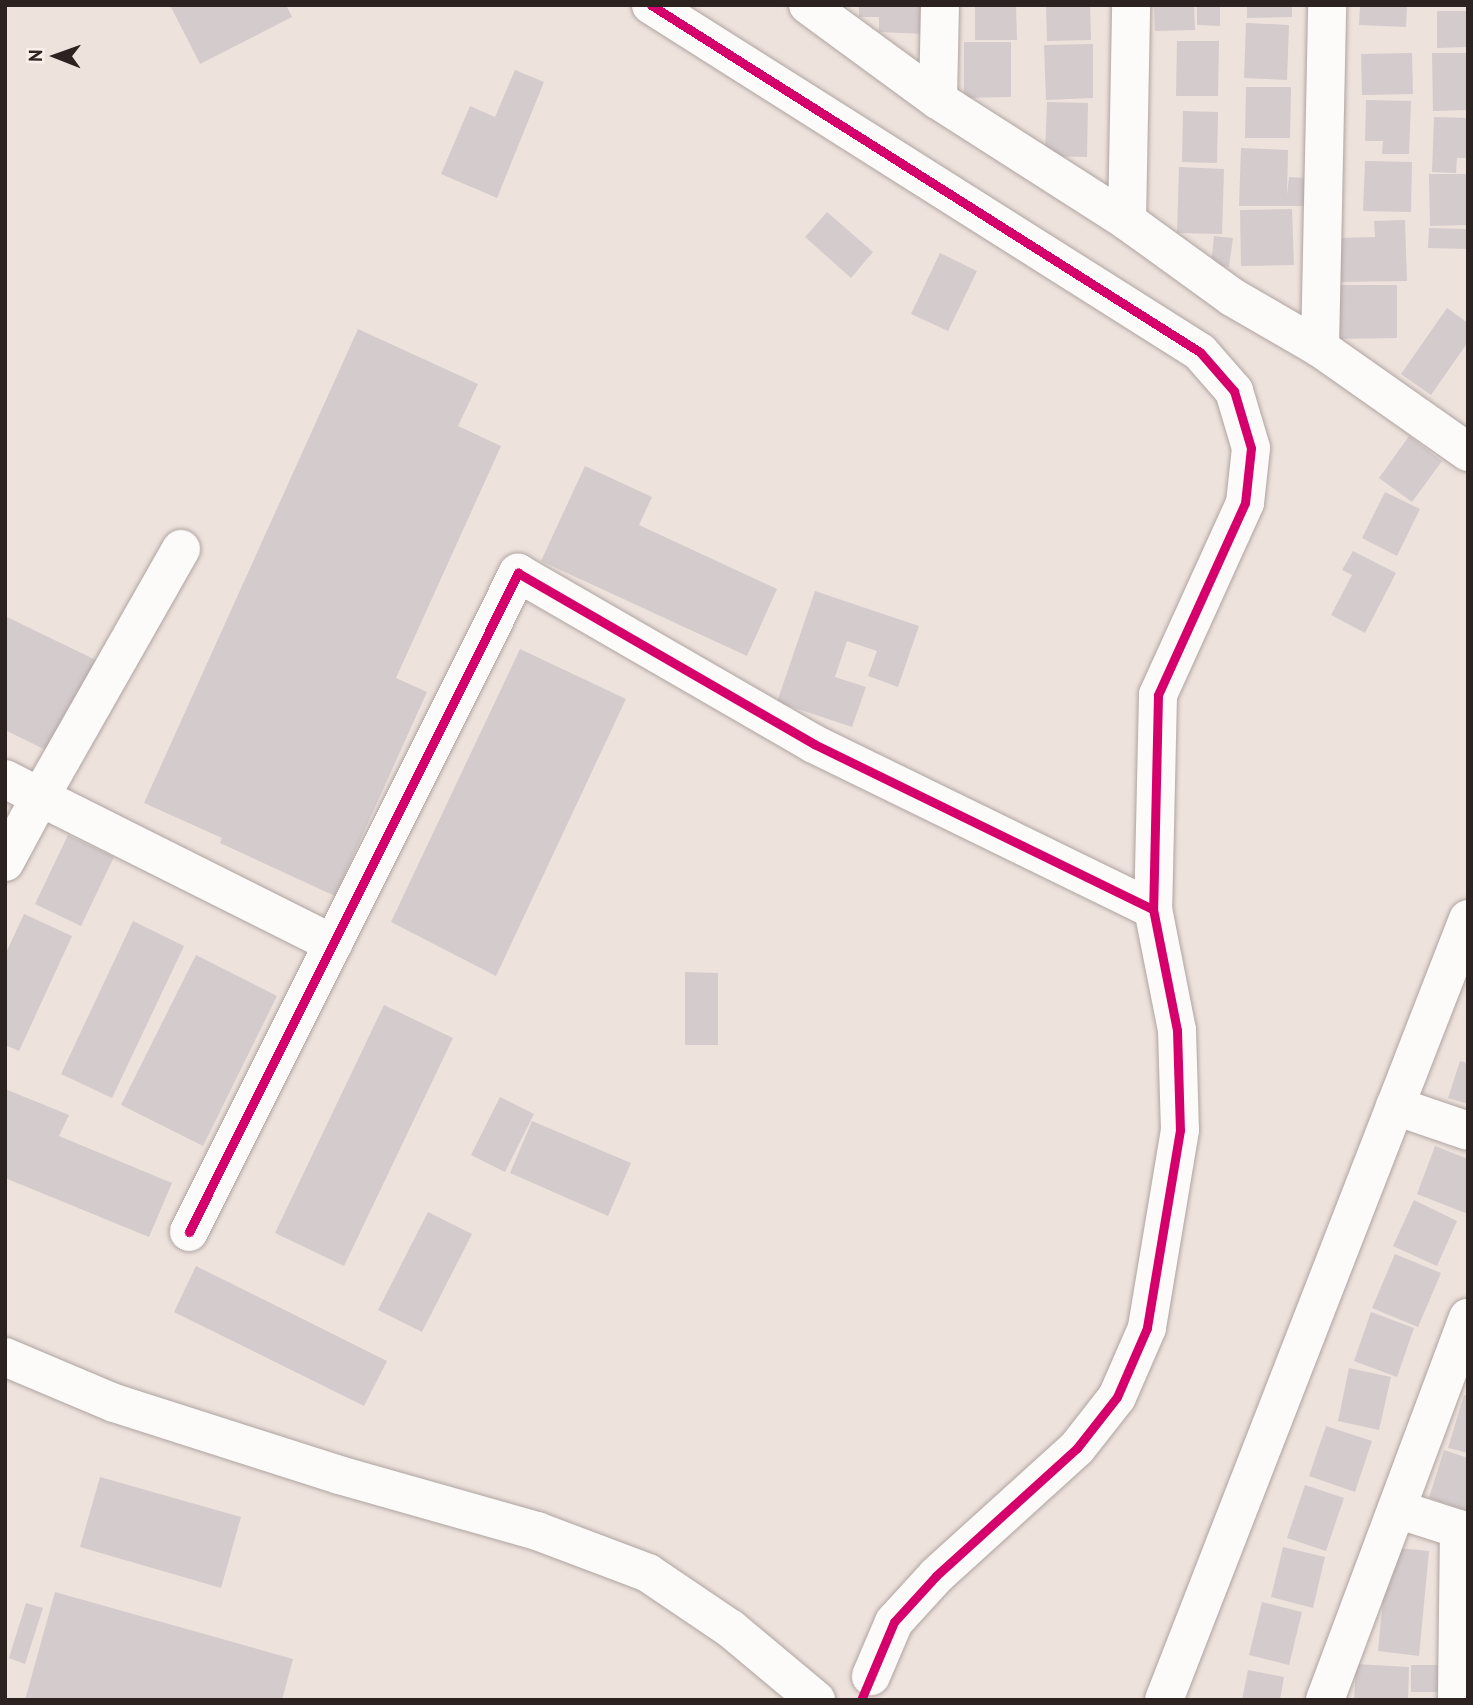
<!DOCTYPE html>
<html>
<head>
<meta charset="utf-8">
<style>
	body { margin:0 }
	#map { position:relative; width:1473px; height:1705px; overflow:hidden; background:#eee2dd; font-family:"PT Sans",sans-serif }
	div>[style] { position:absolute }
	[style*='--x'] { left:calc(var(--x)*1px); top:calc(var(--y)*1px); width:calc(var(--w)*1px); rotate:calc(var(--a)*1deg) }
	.building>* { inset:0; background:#d4cbcc }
	.roads { filter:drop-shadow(0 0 2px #aea4a0) drop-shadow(0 0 2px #aea4a0) }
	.street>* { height:38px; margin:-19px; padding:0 19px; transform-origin:19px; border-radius:19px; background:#fcfbfa }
	.secondary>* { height:38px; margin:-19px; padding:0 19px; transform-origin:19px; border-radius:19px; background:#fcfbfa }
	.cycleway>* { height:9px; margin:-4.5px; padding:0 4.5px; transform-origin:4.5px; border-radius:4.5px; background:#d6006c }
	span { translate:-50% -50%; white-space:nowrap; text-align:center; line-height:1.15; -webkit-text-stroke:5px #fceee8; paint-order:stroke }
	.frame { position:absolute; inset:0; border:7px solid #2c2320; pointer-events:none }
	.north { position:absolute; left:21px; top:21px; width:70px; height:70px; -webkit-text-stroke:5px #fceee8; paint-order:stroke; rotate:271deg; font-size:19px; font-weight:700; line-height:28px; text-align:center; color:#2c2320 }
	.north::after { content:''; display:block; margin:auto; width:24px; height:32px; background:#2c2320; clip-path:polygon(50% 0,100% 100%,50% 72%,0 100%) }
</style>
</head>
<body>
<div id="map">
	<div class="building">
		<i style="clip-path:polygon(170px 5px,286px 5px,292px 17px,200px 64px)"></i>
		<i style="clip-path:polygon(859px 5px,927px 5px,926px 34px,879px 32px,879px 17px,859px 17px)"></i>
		<i style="clip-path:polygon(975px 5px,1016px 5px,1017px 40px,975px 40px)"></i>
		<i style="clip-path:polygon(1046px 5px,1090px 5px,1091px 40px,1047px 41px)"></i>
		<i style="clip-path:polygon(1154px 5px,1194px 5px,1195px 30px,1155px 31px)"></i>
		<i style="clip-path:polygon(1197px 5px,1220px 5px,1220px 26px,1197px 25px)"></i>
		<i style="clip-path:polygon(1247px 5px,1292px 5px,1292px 17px,1247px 18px)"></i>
		<i style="clip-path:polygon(1360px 5px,1407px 5px,1406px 27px,1359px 25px)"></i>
		<i style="clip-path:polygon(1437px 11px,1468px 11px,1468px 47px,1437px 48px)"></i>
		<i style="clip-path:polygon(1246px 23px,1289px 25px,1287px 80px,1244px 78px)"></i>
		<i style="clip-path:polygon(1177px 41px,1219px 41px,1218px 96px,1176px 96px)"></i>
		<i style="clip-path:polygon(964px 42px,1011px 42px,1011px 97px,964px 98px)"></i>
		<i style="clip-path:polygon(1093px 44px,1093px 98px,1046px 100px,1044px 45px)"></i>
		<i style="clip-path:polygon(1412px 53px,1413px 94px,1362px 95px,1361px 54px)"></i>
		<i style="clip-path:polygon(1432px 53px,1468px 53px,1468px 110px,1433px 111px)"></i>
		<i style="clip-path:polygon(515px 70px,544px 82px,497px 198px,441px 174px,470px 106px,495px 117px)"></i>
		<i style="clip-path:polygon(1246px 87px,1291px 87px,1290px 138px,1245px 138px)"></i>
		<i style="clip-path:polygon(1366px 100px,1411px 101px,1409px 154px,1382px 154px,1383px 141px,1365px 141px)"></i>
		<i style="clip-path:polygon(1047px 102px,1088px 103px,1087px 157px,1045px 156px)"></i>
		<i style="clip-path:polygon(1183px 111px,1218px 112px,1217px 163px,1182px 162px)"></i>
		<i style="clip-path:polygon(1434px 117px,1468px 118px,1468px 158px,1457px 158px,1456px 173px,1432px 172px)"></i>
		<i style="clip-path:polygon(1241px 148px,1288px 150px,1287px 195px,1289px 177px,1305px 178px,1304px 206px,1239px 206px)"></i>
		<i style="clip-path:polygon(1365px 161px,1412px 162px,1411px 212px,1363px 211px)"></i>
		<i style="clip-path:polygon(1179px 167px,1224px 169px,1222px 234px,1177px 233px)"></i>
		<i style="clip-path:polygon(1429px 174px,1468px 174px,1468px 225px,1430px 226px)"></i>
		<i style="clip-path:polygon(1292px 209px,1294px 265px,1241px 266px,1240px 210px)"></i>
		<i style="clip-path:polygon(827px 212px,873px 252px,851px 278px,805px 237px)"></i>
		<i style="clip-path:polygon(1405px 220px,1407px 281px,1341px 282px,1340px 238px,1375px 237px,1374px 221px)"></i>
		<i style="clip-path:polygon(1429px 228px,1468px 229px,1468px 249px,1428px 248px)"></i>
		<i style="clip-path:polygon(1214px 236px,1233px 238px,1229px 267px,1211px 265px)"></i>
		<i style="clip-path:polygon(940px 253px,977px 271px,948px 331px,911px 314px)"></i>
		<i style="clip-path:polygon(1338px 285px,1397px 285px,1397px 338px,1338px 339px)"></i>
		<i style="clip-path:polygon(1447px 308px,1468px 323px,1468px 342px,1431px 395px,1401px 374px)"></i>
		<i style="clip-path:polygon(358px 329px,478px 384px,458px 426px,501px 446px,396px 678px,427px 692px,335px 896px,220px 843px,222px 838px,144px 803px)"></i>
		<i style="clip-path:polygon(1409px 436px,1442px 461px,1412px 502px,1379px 478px)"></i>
		<i style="clip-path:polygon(585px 466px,652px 497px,639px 525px,777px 589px,747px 656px,541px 561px)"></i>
		<i style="clip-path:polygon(1385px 492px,1420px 509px,1397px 556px,1362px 538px)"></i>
		<i style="clip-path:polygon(1353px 551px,1396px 573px,1365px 633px,1331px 615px,1352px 575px,1342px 570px)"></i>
		<i style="clip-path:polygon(815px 591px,919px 626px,898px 687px,868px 676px,877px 651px,847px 641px,835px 677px,866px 687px,852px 727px,777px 702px)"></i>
		<i style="clip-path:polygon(5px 616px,104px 664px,50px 752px,5px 730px)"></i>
		<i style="clip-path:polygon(520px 649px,626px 699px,496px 976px,391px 922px)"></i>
		<i style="clip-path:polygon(68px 835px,114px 857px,81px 926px,35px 904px)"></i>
		<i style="clip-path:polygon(24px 914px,72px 936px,19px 1051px,5px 1045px,5px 955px)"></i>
		<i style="clip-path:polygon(133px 921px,184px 946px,112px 1098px,61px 1074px)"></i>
		<i style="clip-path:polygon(196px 955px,277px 996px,203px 1146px,121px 1105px)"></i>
		<i style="clip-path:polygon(685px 972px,718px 973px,718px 1045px,685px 1045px)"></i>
		<i style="clip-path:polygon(384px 1005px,453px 1038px,344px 1266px,275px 1233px)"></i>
		<i style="clip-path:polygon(1460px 1061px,1468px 1063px,1468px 1104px,1448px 1098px)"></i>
		<i style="clip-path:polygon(5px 1089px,69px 1115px,59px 1136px,172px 1183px,149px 1237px,5px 1178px)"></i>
		<i style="clip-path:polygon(500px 1097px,534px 1114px,505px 1172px,471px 1155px)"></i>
		<i style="clip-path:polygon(532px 1121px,631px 1163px,608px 1216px,510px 1173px)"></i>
		<i style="clip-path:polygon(1435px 1146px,1468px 1159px,1468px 1214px,1417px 1194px)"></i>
		<i style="clip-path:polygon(1414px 1200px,1457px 1221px,1437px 1266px,1393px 1246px)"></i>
		<i style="clip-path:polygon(428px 1212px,472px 1234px,422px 1332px,378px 1310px)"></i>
		<i style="clip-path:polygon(1395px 1254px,1441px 1273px,1418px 1327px,1372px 1308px)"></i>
		<i style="clip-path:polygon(196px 1266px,387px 1361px,364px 1406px,174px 1312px)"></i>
		<i style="clip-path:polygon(1371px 1312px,1414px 1328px,1397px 1377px,1354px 1361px)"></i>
		<i style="clip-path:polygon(1349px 1368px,1391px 1377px,1379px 1430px,1338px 1421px)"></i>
		<i style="clip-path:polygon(1464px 1395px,1468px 1396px,1468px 1453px,1448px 1448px)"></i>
		<i style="clip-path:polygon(1326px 1426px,1372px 1441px,1355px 1492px,1309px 1476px)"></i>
		<i style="clip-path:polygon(1444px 1450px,1468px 1458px,1468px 1511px,1429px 1498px)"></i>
		<i style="clip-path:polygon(100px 1477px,241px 1517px,221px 1588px,80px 1547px)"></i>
		<i style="clip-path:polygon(1305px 1485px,1344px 1498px,1326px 1551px,1287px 1538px)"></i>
		<i style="clip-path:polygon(1283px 1547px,1325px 1557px,1313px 1608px,1271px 1597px)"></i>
		<i style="clip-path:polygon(1388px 1547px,1429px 1551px,1419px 1656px,1378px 1651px)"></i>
		<i style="clip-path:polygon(55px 1592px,293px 1659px,282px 1700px,25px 1700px)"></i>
		<i style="clip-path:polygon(1262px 1602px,1302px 1612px,1289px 1665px,1249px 1655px)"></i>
		<i style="clip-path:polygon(26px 1603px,43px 1608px,25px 1664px,9px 1658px)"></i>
		<i style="clip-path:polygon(1356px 1664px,1409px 1667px,1408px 1700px,1354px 1700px)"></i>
		<i style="clip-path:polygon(1411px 1665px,1440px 1665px,1440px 1692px,1411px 1692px)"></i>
		<i style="clip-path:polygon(1248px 1670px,1284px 1677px,1280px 1700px,1242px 1700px)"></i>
	</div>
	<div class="roads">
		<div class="street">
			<i style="--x:651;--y:5;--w:649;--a:32.3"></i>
			<i style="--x:1200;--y:352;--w:52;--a:48.9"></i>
			<i style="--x:1234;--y:391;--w:59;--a:73.4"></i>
			<i style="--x:1251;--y:448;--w:55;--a:96.2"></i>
			<i style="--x:1245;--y:503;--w:211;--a:114.4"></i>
			<i style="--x:1158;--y:695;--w:214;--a:91.3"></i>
			<i style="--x:1153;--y:909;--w:123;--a:78.8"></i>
			<i style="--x:1177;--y:1030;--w:100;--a:88.3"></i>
			<i style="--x:1180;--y:1130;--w:201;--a:99.5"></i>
			<i style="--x:1147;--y:1328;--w:75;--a:113.5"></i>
			<i style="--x:1117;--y:1397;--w:65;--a:128.1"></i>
			<i style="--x:1077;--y:1448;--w:190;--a:137.8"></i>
			<i style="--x:936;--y:1576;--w:62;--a:132.4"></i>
			<i style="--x:894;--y:1622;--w:59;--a:113.1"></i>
			<i style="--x:808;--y:5;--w:161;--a:36.2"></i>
			<i style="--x:938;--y:100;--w:224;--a:32.6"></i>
			<i style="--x:1127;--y:221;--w:130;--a:35.9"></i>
			<i style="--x:1232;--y:297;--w:102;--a:30.1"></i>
			<i style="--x:1320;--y:348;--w:181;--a:35.1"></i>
			<i style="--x:938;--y:100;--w:95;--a:-88.8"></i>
			<i style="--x:1127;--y:221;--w:216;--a:-88.9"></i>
			<i style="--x:1320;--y:348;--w:343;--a:-88.8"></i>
			<i style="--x:181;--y:549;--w:285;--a:119.6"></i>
			<i style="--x:40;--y:797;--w:328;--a:26.6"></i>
			<i style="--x:5;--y:779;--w:39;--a:27"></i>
			<i style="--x:40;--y:797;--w:74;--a:118.3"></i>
			<i style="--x:1395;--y:1106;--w:77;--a:18.9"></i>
			<i style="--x:189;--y:1232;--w:737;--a:-63.47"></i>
			<i style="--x:518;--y:573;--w:342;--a:30"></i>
			<i style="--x:814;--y:744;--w:377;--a:26"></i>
			<i style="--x:1397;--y:1509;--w:65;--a:17.9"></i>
			<i style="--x:1459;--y:1529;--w:171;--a:90.7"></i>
			<i style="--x:1325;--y:1700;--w:408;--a:-69.5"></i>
		</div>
		<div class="secondary">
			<i style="--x:5;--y:1357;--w:118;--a:22.9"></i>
			<i style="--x:114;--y:1403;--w:236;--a:17.7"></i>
			<i style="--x:339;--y:1475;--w:206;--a:15.8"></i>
			<i style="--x:537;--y:1531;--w:119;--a:20.7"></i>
			<i style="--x:648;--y:1573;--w:100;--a:34"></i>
			<i style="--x:731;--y:1629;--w:111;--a:39.9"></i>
			<i style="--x:1164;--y:1700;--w:838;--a:-68.73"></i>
		</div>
	</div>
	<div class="cycleway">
		<i style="--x:651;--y:5;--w:649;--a:32.3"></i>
		<i style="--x:1200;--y:352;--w:52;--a:48.9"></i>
		<i style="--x:1234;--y:391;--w:59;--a:73.4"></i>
		<i style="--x:1251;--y:448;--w:55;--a:96.2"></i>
		<i style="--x:1245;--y:503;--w:211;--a:114.4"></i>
		<i style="--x:1158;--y:695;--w:214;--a:91.3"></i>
		<i style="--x:1153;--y:909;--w:123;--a:78.8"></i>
		<i style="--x:1177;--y:1030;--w:100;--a:88.3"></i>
		<i style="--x:1180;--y:1130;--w:201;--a:99.5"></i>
		<i style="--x:1147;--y:1328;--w:75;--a:113.5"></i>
		<i style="--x:1117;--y:1397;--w:65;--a:128.1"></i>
		<i style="--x:1077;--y:1448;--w:190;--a:137.8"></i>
		<i style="--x:936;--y:1576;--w:62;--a:132.4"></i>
		<i style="--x:894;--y:1622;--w:85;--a:112.9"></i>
		<i style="--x:189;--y:1232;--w:737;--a:-63.47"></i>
		<i style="--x:518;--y:573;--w:342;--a:30"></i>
		<i style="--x:814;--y:744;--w:377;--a:26"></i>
	</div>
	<div class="frame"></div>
	<div class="north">N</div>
</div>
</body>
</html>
